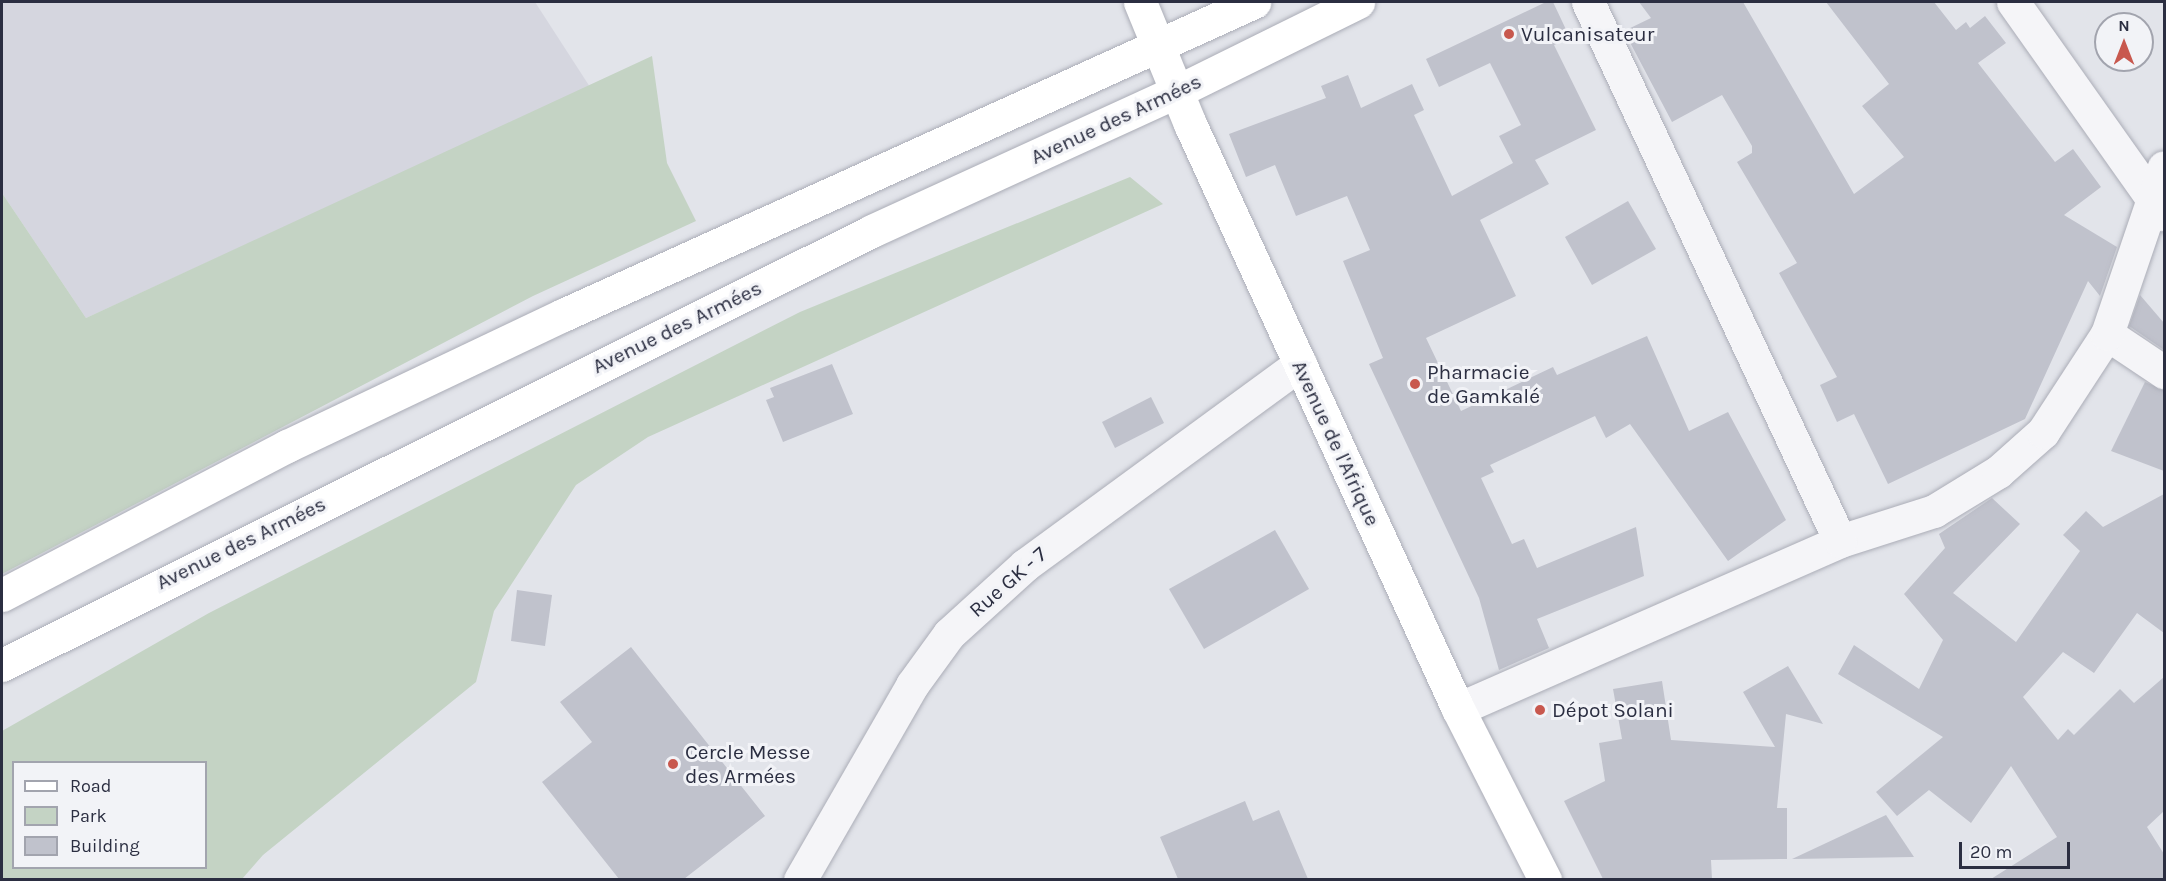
<!DOCTYPE html>
<html>
<head>
<meta charset="utf-8">
<style>
	body { margin:0 }
	#map { position:relative; width:2166px; height:881px; overflow:hidden; background:#e2e4ea; font-family:Karla,sans-serif }
	div>[style] { position:absolute }
	[style*='--x'] { left:calc(var(--x)*1px); top:calc(var(--y)*1px); width:calc(var(--w)*1px); rotate:calc(var(--a)*1deg) }
	.built>* { inset:0; background:#d5d6df }
	.green>* { inset:0; background:#c4d3c4 }
	.building>* { inset:0; background:#c0c2cc }
	.roads { filter:drop-shadow(0 0 2px #abadb7) drop-shadow(0 0 2px #abadb7) }
	.street>* { height:33px; margin:-16.5px; padding:0 16.5px; transform-origin:16.5px; border-radius:16.5px; background:#f5f5f8 }
	.secondary>* { height:33px; margin:-16.5px; padding:0 16.5px; transform-origin:16.5px; border-radius:16.5px; background:#fff }
	.highway>* { height:33px; margin:-16.5px; padding:0 16.5px; transform-origin:16.5px; border-radius:16.5px; background:#fff }
	.dots>* { width:16px; height:16px; translate:-50% -50%; box-sizing:border-box; border:3px solid #f2f3f7; border-radius:50% }
	span { translate:-50% -50%; white-space:nowrap; text-align:center; line-height:1.15; -webkit-text-stroke:6px #f2f3f7; paint-order:stroke }
	.poi-label { font-size:21px; color:#2b2e41 }
	.left { translate:0 -50%; text-align:left }
	.street-label { font-size:21px; color:#2b2e41 }
	.frame { position:absolute; inset:0; border:3px solid #2b2e41; pointer-events:none }
	.legend { position:absolute; left:12px; top:761px; width:195px; height:108px; box-sizing:border-box; background:#f2f3f7; border:2px solid #a2a4ae; margin:0; padding:8px 10px; list-style:none; font-size:18px; color:#2b2e41 }
	.legend li { display:flex; align-items:center; gap:12px; height:30px }
	.legend b { width:30px; border:2px solid #a2a4ae }
	.north { position:absolute; left:2094px; top:12px; width:60px; height:60px; box-sizing:border-box; background:#f2f3f7; border:2px solid #a2a4ae; border-radius:50%; rotate:0deg; font-size:16px; font-weight:700; line-height:24px; text-align:center; color:#2b2e41 }
	.north::after { content:''; display:block; margin:auto; width:21px; height:27px; background:#c8584e; clip-path:polygon(50% 0,100% 100%,50% 72%,0 100%) }
	.scale { position:absolute; left:1959px; top:842px; width:111px; height:27px; box-sizing:border-box; border:3px solid #2b2e41; border-top:0; padding-left:8px; font-size:18px; line-height:21px; white-space:nowrap; color:#2b2e41; -webkit-text-stroke:4px #f2f3f7; paint-order:stroke }
</style>
</head>
<body>
<div id="map">
	<div class="built">
		<i style="clip-path:polygon(2px 2px,535px 2px,590px 87px,86px 318px,2px 193px)"></i>
	</div>
	<div class="green">
		<i style="clip-path:polygon(652px 56px,667px 163px,696px 221px,533px 296px,2px 574px,2px 193px,86px 318px)"></i>
		<i style="clip-path:polygon(evenodd,1130px 177px,1163px 204px,648px 437px,576px 485px,494px 611px,476px 682px,263px 855px,242px 879px,2px 879px,2px 731px,209px 613px,800px 312px,1130px 177px,14px 762px,206px 762px,206px 868px,14px 868px,14px 762px)"></i>
	</div>
	<div class="building">
		<i style="clip-path:polygon(1546px 2px,1553px 2px,1570px 38px,1554px 45px,1596px 130px,1535px 160px,1549px 184px,1480px 220px,1516px 296px,1426px 338px,1461px 411px,1553px 367px,1557px 375px,1647px 336px,1689px 431px,1728px 412px,1786px 520px,1728px 561px,1630px 424px,1606px 438px,1595px 416px,1490px 465px,1494px 472px,1481px 478px,1512px 544px,1524px 539px,1537px 568px,1636px 527px,1644px 576px,1537px 619px,1549px 648px,1499px 670px,1479px 598px,1369px 364px,1383px 358px,1343px 261px,1370px 250px,1347px 196px,1296px 216px,1275px 165px,1246px 177px,1229px 134px,1326px 98px,1321px 86px,1348px 75px,1361px 108px,1412px 84px,1424px 110px,1414px 115px,1452px 196px,1513px 163px,1499px 136px,1521px 125px,1490px 63px,1439px 87px,1426px 59px)"></i>
		<i style="clip-path:polygon(1639px 2px,1743px 2px,1854px 194px,1904px 157px,1862px 106px,1889px 84px,1826px 2px,1934px 2px,1956px 30px,1966px 22px,1970px 28px,1985px 16px,2006px 43px,1978px 63px,2055px 162px,2073px 149px,2101px 187px,2064px 215px,2117px 247px,2100px 296px,2088px 281px,2025px 419px,1888px 484px,1854px 414px,1837px 422px,1820px 385px,1837px 377px,1779px 273px,1797px 263px,1737px 162px,1752px 153px,1752px 146px,1722px 95px,1672px 122px,1624px 31px,1651px 18px)"></i>
		<i style="clip-path:polygon(1628px 201px,1656px 249px,1592px 285px,1565px 237px)"></i>
		<i style="clip-path:polygon(2140px 295px,2164px 323px,2164px 350px,2129px 326px)"></i>
		<i style="clip-path:polygon(832px 364px,853px 414px,783px 442px,766px 400px,774px 397px,770px 388px)"></i>
		<i style="clip-path:polygon(2145px 382px,2164px 390px,2164px 471px,2111px 451px)"></i>
		<i style="clip-path:polygon(1151px 397px,1164px 423px,1115px 448px,1102px 422px)"></i>
		<i style="clip-path:polygon(2164px 494px,2164px 633px,2137px 613px,2094px 673px,2063px 652px,2023px 697px,2058px 740px,2068px 729px,2074px 735px,2120px 689px,2134px 703px,2164px 677px,2164px 811px,2147px 827px,2164px 854px,2164px 879px,1991px 879px,2057px 837px,2011px 766px,1971px 823px,1929px 790px,1897px 816px,1876px 792px,1943px 737px,1838px 674px,1854px 645px,1919px 689px,1943px 640px,1904px 594px,1945px 548px,1939px 534px,1992px 498px,2020px 524px,1953px 593px,2016px 642px,2080px 551px,2063px 535px,2086px 511px,2103px 527px)"></i>
		<i style="clip-path:polygon(1275px 530px,1309px 589px,1204px 649px,1169px 589px)"></i>
		<i style="clip-path:polygon(517px 590px,552px 595px,545px 646px,511px 641px)"></i>
		<i style="clip-path:polygon(631px 647px,765px 816px,684px 879px,619px 879px,542px 782px,592px 742px,560px 702px)"></i>
		<i style="clip-path:polygon(1788px 666px,1823px 724px,1786px 714px,1777px 808px,1787px 808px,1787px 859px,1711px 860px,1712px 879px,1603px 879px,1564px 801px,1605px 781px,1599px 743px,1622px 739px,1613px 689px,1662px 681px,1671px 740px,1775px 747px,1743px 692px)"></i>
		<i style="clip-path:polygon(1245px 801px,1253px 821px,1279px 810px,1308px 879px,1178px 879px,1160px 837px)"></i>
		<i style="clip-path:polygon(1886px 815px,1914px 857px,1792px 859px)"></i>
	</div>
	<div class="roads">
		<div class="street">
			<i style="--x:2013;--y:2;--w:260;--a:54.7"></i>
			<i style="--x:2107;--y:334;--w:69;--a:33.7"></i>
			<i style="--x:1840;--y:541;--w:99;--a:-17.7"></i>
			<i style="--x:1934;--y:511;--w:75;--a:-31.4"></i>
			<i style="--x:1998;--y:472;--w:60;--a:-41.6"></i>
			<i style="--x:2043;--y:432;--w:117;--a:-56.9"></i>
			<i style="--x:2107;--y:334;--w:176;--a:-71.2"></i>
			<i style="--x:1458;--y:709;--w:417;--a:-23.7"></i>
			<i style="--x:1840;--y:541;--w:595;--a:-115.06"></i>
			<i style="--x:800;--y:880;--w:225;--a:-60.1"></i>
			<i style="--x:912;--y:685;--w:63;--a:-54"></i>
			<i style="--x:949;--y:634;--w:103;--a:-42.2"></i>
			<i style="--x:1025;--y:565;--w:341;--a:-36.2"></i>
		</div>
		<div class="secondary">
			<i style="--x:1140;--y:2;--w:132;--a:67.7"></i>
			<i style="--x:1190;--y:124;--w:643;--a:65.39"></i>
			<i style="--x:1458;--y:709;--w:192;--a:63"></i>
		</div>
		<div class="highway">
			<i style="--x:2;--y:595;--w:322;--a:-27.6"></i>
			<i style="--x:287;--y:446;--w:306;--a:-25.4"></i>
			<i style="--x:563;--y:315;--w:759;--a:-24.37"></i>
			<i style="--x:2;--y:665;--w:972;--a:-26.51"></i>
			<i style="--x:872;--y:231;--w:337;--a:-24.6"></i>
			<i style="--x:1178;--y:91;--w:201;--a:-26.3"></i>
		</div>
	</div>
	<div class="dots">
		<i style="left:1509px;top:34px;background:#c8584e"></i>
		<i style="left:1415px;top:384px;background:#c8584e"></i>
		<i style="left:1540px;top:710px;background:#c8584e"></i>
		<i style="left:673px;top:764px;background:#c8584e"></i>
	</div>
	<div class="poi-label">
		<span class="left" style="left:1521px;top:34px">Vulcanisateur</span>
		<span class="left" style="left:1427px;top:384px">Pharmacie<br>de Gamkalé</span>
		<span class="left" style="left:1552px;top:710px">Dépot Solani</span>
		<span class="left" style="left:685px;top:764px">Cercle Messe<br>des Armées</span>
	</div>
	<div class="street-label">
		<span style="left:1116px;top:119px;rotate:-25deg">Avenue des Armées</span>
		<span style="left:677px;top:327px;rotate:-26deg">Avenue des Armées</span>
		<span style="left:1336px;top:443px;rotate:65deg">Avenue de l'Afrique</span>
		<span style="left:241px;top:543px;rotate:-26deg">Avenue des Armées</span>
		<span style="left:1008px;top:582px;rotate:-41deg">Rue GK - 7</span>
	</div>
	<div class="frame"></div>
	<ul class="legend">
	<li><b style="height:8px;background:#fff"></b>Road</li>
	<li><b style="height:16px;background:#c4d3c4"></b>Park</li>
	<li><b style="height:16px;background:#c0c2cc"></b>Building</li>
	</ul>
	<div class="north">N</div>
	<div class="scale">20 m</div>
</div>
</body>
</html>
